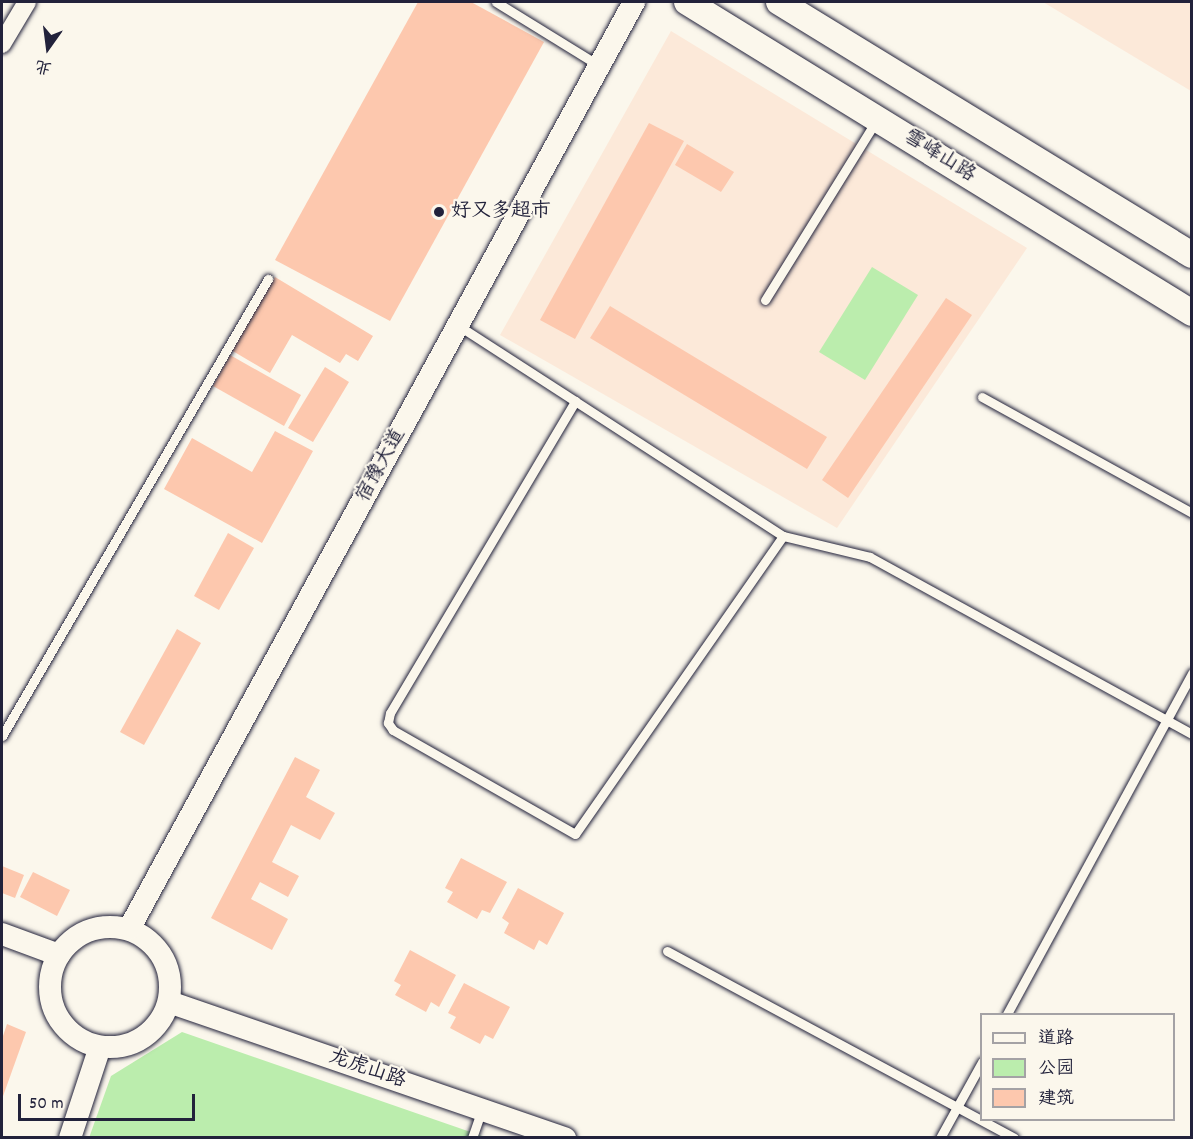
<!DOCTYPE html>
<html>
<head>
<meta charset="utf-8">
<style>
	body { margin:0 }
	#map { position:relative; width:1193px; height:1139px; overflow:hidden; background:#fbf7ec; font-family:Dekko,"LXGW WenKai TC",sans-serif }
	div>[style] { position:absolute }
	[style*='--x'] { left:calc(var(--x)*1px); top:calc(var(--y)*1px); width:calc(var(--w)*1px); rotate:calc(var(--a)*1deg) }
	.built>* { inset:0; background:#fce9d9 }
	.green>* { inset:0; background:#bbedad }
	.building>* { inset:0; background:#fdc8ae }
	.roads { filter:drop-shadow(0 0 2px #22223b) drop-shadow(0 0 2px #22223b) }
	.service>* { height:9px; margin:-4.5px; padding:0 4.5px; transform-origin:4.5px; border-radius:4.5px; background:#fbf7ec }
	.minor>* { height:18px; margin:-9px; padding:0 9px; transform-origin:9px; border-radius:9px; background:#fbf7ec }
	.tertiary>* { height:22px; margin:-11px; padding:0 11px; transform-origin:11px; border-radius:11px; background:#fbf7ec }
	.tertiary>.ring { margin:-11px; padding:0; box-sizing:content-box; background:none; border:22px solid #fbf7ec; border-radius:50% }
	.secondary>* { height:26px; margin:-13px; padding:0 13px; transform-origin:13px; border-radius:13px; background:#fbf7ec }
	.dots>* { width:16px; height:16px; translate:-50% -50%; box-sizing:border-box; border:3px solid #fbf7ec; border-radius:50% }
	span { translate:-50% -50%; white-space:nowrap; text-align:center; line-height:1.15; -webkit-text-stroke:4.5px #fbf7ec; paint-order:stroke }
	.street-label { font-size:20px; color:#22223b }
	.poi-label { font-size:20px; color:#22223b }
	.left { translate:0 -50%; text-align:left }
	.frame { position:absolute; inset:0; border:3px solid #22223b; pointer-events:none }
	.legend { position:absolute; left:980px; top:1013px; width:195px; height:108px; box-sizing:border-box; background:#fbf7ec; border:2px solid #a4a2a5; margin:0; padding:8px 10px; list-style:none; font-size:18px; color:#22223b }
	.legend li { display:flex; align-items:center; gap:12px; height:30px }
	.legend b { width:30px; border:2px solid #a4a2a5 }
	.north { position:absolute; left:18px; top:18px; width:60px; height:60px; -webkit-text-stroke:4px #fbf7ec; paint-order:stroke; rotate:194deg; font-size:16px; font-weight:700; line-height:24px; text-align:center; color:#22223b }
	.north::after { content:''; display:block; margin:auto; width:21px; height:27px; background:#22223b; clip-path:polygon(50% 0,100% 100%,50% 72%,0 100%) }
	.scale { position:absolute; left:18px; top:1094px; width:177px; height:27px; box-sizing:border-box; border:3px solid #22223b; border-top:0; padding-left:8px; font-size:18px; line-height:21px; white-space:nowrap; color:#22223b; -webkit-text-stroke:4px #fbf7ec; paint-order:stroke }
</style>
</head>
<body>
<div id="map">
	<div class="built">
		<i style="clip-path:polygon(1043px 2px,1191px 2px,1191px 91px)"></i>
		<i style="clip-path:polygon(671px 31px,1027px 248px,837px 528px,500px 335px)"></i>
	</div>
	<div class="green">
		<i style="clip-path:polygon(872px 267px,918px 295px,865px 380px,819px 352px)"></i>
		<i style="clip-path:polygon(182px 1032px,485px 1137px,89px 1138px,111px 1076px)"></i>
	</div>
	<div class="building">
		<i style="clip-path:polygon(418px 2px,471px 2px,544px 42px,390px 321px,275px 260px)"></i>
		<i style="clip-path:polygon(649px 123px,684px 141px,575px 339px,540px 320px)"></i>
		<i style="clip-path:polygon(687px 144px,734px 172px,721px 192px,675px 165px)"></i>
		<i style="clip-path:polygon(275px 277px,373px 336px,358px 361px,346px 354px,340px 363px,292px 335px,270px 373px,231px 350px)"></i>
		<i style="clip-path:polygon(946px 298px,972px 315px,848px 498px,822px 480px)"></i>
		<i style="clip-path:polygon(610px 306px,827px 437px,807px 469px,590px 338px)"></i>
		<i style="clip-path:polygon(230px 355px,301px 395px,284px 426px,213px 386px)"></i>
		<i style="clip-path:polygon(325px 367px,349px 382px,313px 442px,288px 428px)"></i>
		<i style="clip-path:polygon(275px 431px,313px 451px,262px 543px,164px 489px,192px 438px,252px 472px)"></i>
		<i style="clip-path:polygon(228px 533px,254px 548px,219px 610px,194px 596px)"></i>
		<i style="clip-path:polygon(177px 629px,201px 643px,144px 745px,120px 732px)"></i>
		<i style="clip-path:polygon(295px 757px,320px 770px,306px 797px,335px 813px,320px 840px,291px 825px,272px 862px,299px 876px,288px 897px,260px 882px,251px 899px,288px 919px,272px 950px,211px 918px)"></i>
		<i style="clip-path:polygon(461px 858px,507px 882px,490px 913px,482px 910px,477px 919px,447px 902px,453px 892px,445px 888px)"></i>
		<i style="clip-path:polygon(2px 866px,24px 875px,15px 898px,2px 893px)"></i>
		<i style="clip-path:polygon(33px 872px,70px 890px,57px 916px,20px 897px)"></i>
		<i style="clip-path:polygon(518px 888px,564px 913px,547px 945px,539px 940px,534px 950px,504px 933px,509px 923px,502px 918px)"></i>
		<i style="clip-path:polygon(410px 950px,456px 975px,439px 1007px,431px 1002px,426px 1012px,395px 995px,401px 985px,394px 981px)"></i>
		<i style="clip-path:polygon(464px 983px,510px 1007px,493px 1039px,485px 1035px,480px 1044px,450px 1028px,456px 1017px,448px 1013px)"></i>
		<i style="clip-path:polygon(7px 1024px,26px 1032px,2px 1099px,2px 1039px)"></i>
	</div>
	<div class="roads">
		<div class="service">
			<i style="--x:496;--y:2;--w:120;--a:31.7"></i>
			<i style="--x:765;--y:300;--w:211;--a:-58.2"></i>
			<i style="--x:459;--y:326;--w:138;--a:32.9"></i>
			<i style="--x:575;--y:401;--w:248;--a:33"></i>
			<i style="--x:783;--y:536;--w:363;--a:124.9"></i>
			<i style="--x:575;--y:834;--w:210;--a:-150.3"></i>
			<i style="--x:393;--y:730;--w:9;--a:-126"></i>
			<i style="--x:388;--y:723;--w:10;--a:-79"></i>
			<i style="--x:390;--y:713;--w:363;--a:-59.3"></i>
			<i style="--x:982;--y:397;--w:240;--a:28.9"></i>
			<i style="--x:783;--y:536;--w:89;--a:13.6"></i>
			<i style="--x:870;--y:557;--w:367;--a:28.8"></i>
			<i style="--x:2;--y:736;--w:529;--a:-59.8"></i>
			<i style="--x:667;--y:951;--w:394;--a:28.3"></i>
			<i style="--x:1007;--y:1014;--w:388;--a:-61.5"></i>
			<i style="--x:472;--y:1138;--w:31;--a:-71"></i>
			<i style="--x:940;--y:1138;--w:87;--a:-61.1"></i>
		</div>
		<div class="minor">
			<i style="--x:2;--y:44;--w:49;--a:-59.2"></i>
		</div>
		<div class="tertiary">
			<i class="ring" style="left:50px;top:927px;width:98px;height:98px"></i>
			<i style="--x:129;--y:929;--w:1056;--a:-61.42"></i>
			<i style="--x:2;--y:934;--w:61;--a:20.2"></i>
			<i style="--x:169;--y:1002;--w:419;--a:19"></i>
			<i style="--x:70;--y:1138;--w:96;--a:-71.8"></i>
		</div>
		<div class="secondary">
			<i style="--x:687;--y:2;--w:593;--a:31.63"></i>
			<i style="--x:779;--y:2;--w:484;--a:31.5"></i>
		</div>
	</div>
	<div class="dots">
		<i style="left:439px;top:212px;background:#22223b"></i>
	</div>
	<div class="street-label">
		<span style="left:939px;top:157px;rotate:32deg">雪峰山路</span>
		<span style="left:382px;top:466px;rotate:-61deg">宿豫大道</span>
		<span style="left:367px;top:1070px;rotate:19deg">龙虎山路</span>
	</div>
	<div class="poi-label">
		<span class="left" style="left:451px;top:212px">好又多超市</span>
	</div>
	<div class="frame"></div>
	<ul class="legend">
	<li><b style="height:8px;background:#fbf7ec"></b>道路</li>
	<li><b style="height:16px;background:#bbedad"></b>公园</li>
	<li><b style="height:16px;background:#fdc8ae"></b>建筑</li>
	</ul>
	<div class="north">北</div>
	<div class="scale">50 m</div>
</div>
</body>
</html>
